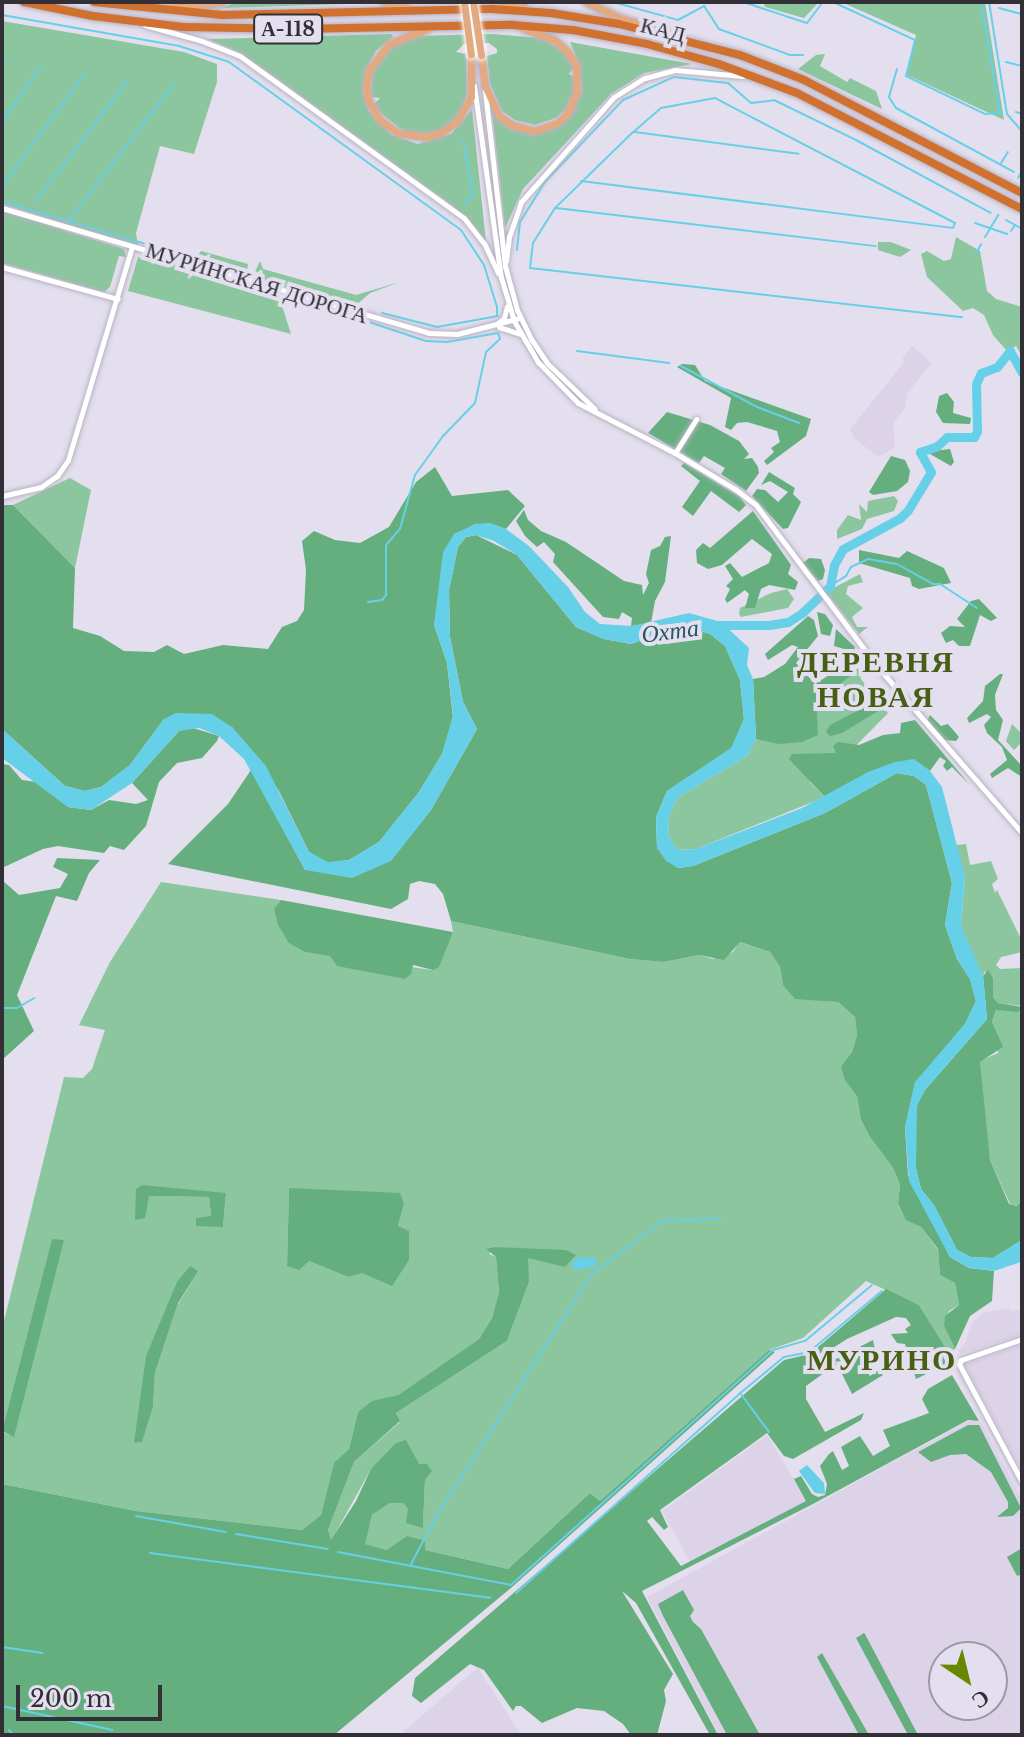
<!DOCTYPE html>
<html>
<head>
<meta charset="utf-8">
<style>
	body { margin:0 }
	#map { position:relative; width:1024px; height:1737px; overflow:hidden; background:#e4dfee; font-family:"Libre Baskerville",serif }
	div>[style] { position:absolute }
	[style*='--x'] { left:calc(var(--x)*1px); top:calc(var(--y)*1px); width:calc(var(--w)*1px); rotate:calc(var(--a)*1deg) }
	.industrial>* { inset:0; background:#ddd3e8 }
	.green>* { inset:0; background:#8bc69e }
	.forest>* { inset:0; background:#65af7f }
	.water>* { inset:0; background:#66d0e8 }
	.stream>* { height:2px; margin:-1px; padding:0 1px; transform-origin:1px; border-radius:1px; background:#66d0e8 }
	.river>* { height:9px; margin:-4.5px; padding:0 4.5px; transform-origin:4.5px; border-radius:4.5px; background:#66d0e8 }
	.roads { filter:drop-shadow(0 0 2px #b8b3c3) drop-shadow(0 0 2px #b8b3c3) }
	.minor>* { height:5px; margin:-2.5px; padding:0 2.5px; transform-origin:2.5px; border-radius:2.5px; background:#fff }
	.major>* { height:7px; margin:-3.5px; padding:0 3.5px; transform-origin:3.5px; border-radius:3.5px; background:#e3aa82 }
	.highway>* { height:8px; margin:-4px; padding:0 4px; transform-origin:4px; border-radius:4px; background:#d0712f }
	.bridges { filter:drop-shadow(0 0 2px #fff) drop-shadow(0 0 2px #fff) }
	.major-bridge>* { height:7px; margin:-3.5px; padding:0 3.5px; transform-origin:3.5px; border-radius:3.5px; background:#e3aa82 }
	span { translate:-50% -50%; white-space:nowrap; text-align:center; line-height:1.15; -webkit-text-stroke:8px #e4dfee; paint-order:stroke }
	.shield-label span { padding:2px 6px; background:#e4dfee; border:2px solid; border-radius:6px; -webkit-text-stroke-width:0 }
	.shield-label { font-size:20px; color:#323036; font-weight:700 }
	.street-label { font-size:22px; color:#323036 }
	.water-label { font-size:24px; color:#275660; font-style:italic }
	.district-label { font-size:30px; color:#495e15; font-weight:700; letter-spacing:2px }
	.frame { position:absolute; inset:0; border:4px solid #323036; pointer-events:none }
	.north { position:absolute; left:928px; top:1641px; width:80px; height:80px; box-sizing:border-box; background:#e4dfee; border:2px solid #9d99a4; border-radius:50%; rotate:145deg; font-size:22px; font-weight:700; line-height:32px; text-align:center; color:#323036 }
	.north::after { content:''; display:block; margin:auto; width:28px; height:36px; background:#688802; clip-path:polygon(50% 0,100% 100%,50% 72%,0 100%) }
	.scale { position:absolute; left:16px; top:1685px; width:146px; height:36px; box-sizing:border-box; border:4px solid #323036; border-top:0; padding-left:10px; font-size:24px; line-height:28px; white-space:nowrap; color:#323036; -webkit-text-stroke:6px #e4dfee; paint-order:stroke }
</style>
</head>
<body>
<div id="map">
	<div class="industrial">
		<i style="clip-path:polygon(912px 346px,932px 363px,908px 392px,905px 408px,893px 423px,895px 447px,878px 457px,854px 438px,850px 429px,905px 361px,902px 358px)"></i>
		<i style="clip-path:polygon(1009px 1308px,1011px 1311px,1022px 1310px,1022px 1334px,961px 1354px,958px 1350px,965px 1343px,971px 1324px,983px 1313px)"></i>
		<i style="clip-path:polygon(1022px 1344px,1022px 1470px,965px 1365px)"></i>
		<i style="clip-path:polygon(evenodd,968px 1421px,981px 1422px,1022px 1500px,1022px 1735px,719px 1735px,647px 1597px,968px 1421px,944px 1657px,992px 1657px,992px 1705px,944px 1705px,944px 1657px)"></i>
		<i style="clip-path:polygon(767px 1435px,807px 1501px,690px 1562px,662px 1511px)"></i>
		<i style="clip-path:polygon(478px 1668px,521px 1735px,400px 1735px,472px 1672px)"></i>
	</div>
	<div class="green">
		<i style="clip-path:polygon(236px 2px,374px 2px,376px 3px,222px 8px)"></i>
		<i style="clip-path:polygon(763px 2px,819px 2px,804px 18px,765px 7px)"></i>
		<i style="clip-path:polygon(841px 2px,985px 2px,1004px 120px,907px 75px,916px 35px)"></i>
		<i style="clip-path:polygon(2px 21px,184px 52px,217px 64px,217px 82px,194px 154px,160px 146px,136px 233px,138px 246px,2px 204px)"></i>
		<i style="clip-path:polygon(392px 34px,393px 37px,376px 51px,366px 69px,363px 93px,369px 111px,392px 135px,418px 144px,451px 134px,472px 109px,486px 242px,468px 219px,447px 202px,269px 73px,238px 52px,208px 39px)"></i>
		<i style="clip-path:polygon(492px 34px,539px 38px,564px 50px,574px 67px,569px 74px,576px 78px,575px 90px,565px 110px,556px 118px,535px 125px,515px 120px,502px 111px,490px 84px,487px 56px,497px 53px,497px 49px,489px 43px,464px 44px,456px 52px,466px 54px,467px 94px,460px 114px,446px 128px,431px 133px,406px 133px,379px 112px,374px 104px,380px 98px,372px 97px,371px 90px,373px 69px,392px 45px,414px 36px)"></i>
		<i style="clip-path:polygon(570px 42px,692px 64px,644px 73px,611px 94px,523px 189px,505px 228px,492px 111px,536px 133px,559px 124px,571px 114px,582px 91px,580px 66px)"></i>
		<i style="clip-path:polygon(825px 54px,820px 66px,847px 82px,850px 78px,876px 91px,882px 109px,798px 69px,816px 55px)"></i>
		<i style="clip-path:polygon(2px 211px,124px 249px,126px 257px,119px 256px,110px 287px,104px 292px,2px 263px)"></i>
		<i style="clip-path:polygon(956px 237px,980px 251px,987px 291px,996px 299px,1022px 307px,1022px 357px,1016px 346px,1007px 351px,993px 335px,984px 315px,973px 308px,963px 311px,927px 277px,921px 254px,927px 251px,944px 261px,951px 259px)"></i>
		<i style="clip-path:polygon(878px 242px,891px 242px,911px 250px,900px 257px,878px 250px)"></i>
		<i style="clip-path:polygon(201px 251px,248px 264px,247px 271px,241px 275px,201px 262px,198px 255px)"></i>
		<i style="clip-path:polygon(146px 255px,279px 296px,291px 334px,128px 291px,138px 257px,145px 259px)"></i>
		<i style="clip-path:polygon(260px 261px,263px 269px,356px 295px,400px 282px,370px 293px,354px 307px,261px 281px,255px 272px)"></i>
		<i style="clip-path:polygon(70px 478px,91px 490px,75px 568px,13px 505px)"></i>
		<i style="clip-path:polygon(894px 496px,898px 501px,894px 511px,867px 519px,862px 529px,837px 539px,837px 530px,848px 515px,861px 520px,859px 504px,867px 512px,868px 501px)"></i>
		<i style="clip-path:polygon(860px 574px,863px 582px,848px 586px,846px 594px,863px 608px,852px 617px,857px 627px,868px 627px,859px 634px,826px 592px)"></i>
		<i style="clip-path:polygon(787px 589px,794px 599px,788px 608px,741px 617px,739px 614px,740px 608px,771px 593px)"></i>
		<i style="clip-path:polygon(850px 666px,855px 672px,859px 669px,861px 679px,888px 713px,837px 765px,810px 782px,825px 797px,696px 849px,677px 850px,668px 834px,669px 816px,677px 798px,747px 756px,756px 739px,760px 740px,764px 728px)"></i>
		<i style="clip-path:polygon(1012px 724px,1022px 734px,1022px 742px,1014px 750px,1006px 741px)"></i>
		<i style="clip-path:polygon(966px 844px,970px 865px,991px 861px,998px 879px,992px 884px,995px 893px,997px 890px,1022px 941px,1022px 952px,1001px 957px,996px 965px,1000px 969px,1022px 968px,1022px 1006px,998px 1003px,993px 997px,993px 978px,985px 971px,983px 976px,966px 943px,961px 925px,965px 877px,956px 845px)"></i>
		<i style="clip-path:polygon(evenodd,161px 882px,281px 900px,274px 910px,305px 952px,432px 970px,453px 932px,451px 921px,630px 959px,664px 962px,699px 955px,713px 959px,733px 952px,739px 942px,770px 952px,780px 967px,783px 985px,809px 999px,838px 1002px,855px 1017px,857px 1035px,852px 1052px,841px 1066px,844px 1079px,857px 1095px,861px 1120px,870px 1137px,893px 1168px,900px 1185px,898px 1205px,906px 1219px,921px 1227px,938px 1250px,940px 1275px,955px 1283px,959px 1305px,949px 1311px,944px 1326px,955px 1349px,949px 1353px,919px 1305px,866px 1281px,803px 1338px,769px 1350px,600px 1501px,590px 1493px,508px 1569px,425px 1550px,387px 1550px,364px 1544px,372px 1515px,390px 1503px,403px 1503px,423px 1527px,425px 1480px,406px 1441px,371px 1469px,331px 1541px,328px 1530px,354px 1462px,400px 1422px,396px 1413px,507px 1341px,529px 1282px,517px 1250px,495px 1247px,489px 1254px,496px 1257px,499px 1292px,492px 1318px,479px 1339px,398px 1395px,372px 1402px,358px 1412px,349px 1449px,334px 1464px,321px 1515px,302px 1530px,136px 1511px,2px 1484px,2px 1432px,13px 1436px,52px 1240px,2px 1431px,2px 1329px,64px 1077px,83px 1078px,92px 1069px,105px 1030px,79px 1025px,110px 962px,161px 882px,289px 1188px,404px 1204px,398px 1226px,348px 1277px,309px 1261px,287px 1265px,289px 1188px,161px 882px,226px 1194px,223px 1227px,211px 1216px,209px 1197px,148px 1196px,226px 1194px,161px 882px,198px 1272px,178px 1303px,155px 1373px,153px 1406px,146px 1356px,198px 1272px)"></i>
		<i style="clip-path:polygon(996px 1010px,1022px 1010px,1022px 1201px,1018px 1206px,1010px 1204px,990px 1160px,982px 1100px,980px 1061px,998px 1053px,992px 1022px)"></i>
	</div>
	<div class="forest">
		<i style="clip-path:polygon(682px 364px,695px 365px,705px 381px,811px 419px,806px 436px,767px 465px,764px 461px,774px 452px,771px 448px,780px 442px,777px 431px,747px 422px,737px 423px,731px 430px,725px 427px,731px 398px,677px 367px)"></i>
		<i style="clip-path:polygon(947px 393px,954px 402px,953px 413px,971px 418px,970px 424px,943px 423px,936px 412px,939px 396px)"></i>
		<i style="clip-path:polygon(667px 412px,710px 425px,739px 441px,749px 454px,744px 459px,752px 458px,758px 467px,759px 473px,746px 491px,721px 474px,725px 468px,704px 456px,699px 463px,648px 433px)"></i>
		<i style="clip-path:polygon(950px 449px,954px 462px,951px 466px,930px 454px,932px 451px)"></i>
		<i style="clip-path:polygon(891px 456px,905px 460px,910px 471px,908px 482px,897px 491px,873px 495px,869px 492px)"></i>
		<i style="clip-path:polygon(684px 463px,740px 497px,746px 505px,739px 512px,711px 491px,693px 516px,682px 507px,700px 481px,681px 466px)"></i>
		<i style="clip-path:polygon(435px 467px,452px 496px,508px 490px,525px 506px,506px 529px,489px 523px,454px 534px,434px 625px,447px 663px,453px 718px,442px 754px,419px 792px,379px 842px,349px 860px,327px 863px,309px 852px,279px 791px,232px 727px,164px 719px,130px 765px,101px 787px,85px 791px,65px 786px,2px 729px,2px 505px,13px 505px,75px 568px,73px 628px,100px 636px,124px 651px,154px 652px,167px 645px,184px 654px,223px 645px,268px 649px,282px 627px,297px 621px,304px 610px,306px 570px,302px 541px,314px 531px,335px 540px,360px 543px,389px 527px,416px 482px)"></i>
		<i style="clip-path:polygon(769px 472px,795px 488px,793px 494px,801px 502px,788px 528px,783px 529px,752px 496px,757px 489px,765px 490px,778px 502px,788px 492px,770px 481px,761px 485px)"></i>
		<i style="clip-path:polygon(524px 510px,528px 520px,541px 531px,566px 542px,624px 581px,642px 585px,643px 595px,649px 583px,646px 574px,651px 550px,660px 546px,665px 537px,671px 536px,665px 582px,655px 601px,651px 623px,631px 626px,632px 618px,622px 612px,619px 619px,603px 617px,553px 562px,555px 554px,544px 542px,537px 547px,525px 536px,516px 521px)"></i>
		<i style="clip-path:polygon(753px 511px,791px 565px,788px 574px,798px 582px,795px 590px,769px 585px,761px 589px,755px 608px,745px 608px,749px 594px,745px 590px,727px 603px,725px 599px,730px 589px,726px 586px,733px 579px,725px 566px,730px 563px,742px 577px,769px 563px,772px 554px,752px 539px,722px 565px,708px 569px,697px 563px,696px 550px,703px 543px,710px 548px)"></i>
		<i style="clip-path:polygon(476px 535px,517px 555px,576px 627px,604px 639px,631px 644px,666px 632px,691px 628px,710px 634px,725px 646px,740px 680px,744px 719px,732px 748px,667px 791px,656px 817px,657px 848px,678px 868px,693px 866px,825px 813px,897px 773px,914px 776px,926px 785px,952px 883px,945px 925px,957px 959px,970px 979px,976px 1001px,965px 1024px,915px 1083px,905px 1128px,908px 1175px,950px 1257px,969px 1268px,994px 1271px,992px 1301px,970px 1316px,955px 1349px,944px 1326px,945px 1316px,959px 1305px,955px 1283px,940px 1275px,938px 1249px,921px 1227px,906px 1220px,898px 1204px,900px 1185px,893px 1168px,870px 1137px,861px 1120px,857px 1096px,844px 1079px,841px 1066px,852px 1052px,857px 1035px,855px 1017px,838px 1002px,795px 999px,783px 985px,780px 967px,770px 952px,740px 942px,724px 960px,699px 955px,664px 962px,630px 959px,451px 921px,443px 894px,435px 884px,419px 881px,410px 884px,408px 899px,391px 909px,168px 864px,228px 804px,251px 770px,305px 870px,391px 860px,431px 810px,477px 729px,463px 702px,450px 637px,449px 590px,458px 547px,466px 537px)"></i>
		<i style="clip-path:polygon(859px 550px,899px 558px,907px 551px,944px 568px,951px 583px,919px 589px,912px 586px,910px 578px,859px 563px)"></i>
		<i style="clip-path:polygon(809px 558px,821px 559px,825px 570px,823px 579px,818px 581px,803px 563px)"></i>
		<i style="clip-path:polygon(979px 599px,997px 618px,991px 621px,980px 615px,970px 646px,959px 646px,953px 640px,946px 643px,941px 633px,950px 626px,965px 627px,957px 619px,971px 601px)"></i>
		<i style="clip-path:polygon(817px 612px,825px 614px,833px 625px,830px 636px,821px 634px)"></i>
		<i style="clip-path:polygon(808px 616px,814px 620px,818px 636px,796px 663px,815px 684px,840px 668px,859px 669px,831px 691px,816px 692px,818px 735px,802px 742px,779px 744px,756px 739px,753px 679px,764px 677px,785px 664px,798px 647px,792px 645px,768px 660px,765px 654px)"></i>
		<i style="clip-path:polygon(836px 629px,855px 647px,854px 652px,834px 646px)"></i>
		<i style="clip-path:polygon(1000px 674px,1003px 674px,995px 695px,996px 710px,1003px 720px,998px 740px,1022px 766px,1022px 777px,1008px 768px,992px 778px,990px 774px,1007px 760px,1002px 747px,987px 733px,984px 725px,991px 717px,987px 714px,969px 723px,967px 718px,983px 701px,985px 686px)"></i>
		<i style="clip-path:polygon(888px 695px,893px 702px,842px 733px,830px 736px,826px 732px,830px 725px)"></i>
		<i style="clip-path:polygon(930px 715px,941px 726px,948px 724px,959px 737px,956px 741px,945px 740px,927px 721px)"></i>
		<i style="clip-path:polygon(915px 720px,969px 784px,952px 767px,947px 771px,943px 766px,946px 761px,940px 757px,930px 771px,914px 760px,825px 797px,789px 759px,792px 754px,836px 753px,833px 746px,838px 742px,859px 745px,883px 735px,900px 733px,901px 723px)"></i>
		<i style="clip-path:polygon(190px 727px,219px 736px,217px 741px,202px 758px,177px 763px,159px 782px,146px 826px,124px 850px,110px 846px,104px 853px,58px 846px,43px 849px,2px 868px,2px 764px,9px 765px,22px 780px,37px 782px,68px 807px,91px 810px,109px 800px,136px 804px,148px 800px,132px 783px,179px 731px)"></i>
		<i style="clip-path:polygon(57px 858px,100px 860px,89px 873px,77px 901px,56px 896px,17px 995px,34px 1031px,2px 1060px,2px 880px,19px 895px,60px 888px,68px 874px,53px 867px)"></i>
		<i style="clip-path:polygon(281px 900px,453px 932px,439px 967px,433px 970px,413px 965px,411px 974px,405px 979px,337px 966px,330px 956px,305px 952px,289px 943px,278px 925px,274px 909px)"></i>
		<i style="clip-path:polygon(988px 970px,993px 978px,993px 997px,998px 1003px,1022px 1007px,1018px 1012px,996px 1010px,992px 1022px,1003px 1047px,980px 1062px,990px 1160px,1009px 1204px,1017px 1206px,1022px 1201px,1022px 1240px,993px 1258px,971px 1257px,957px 1250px,934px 1205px,921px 1189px,916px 1169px,916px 1106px,925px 1090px,987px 1019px,983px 976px)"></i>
		<i style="clip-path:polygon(142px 1185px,226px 1193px,223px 1227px,196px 1226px,196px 1218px,211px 1216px,209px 1197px,149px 1196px,145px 1218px,135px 1220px,136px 1189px)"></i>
		<i style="clip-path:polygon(289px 1188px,400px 1193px,404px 1204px,398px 1226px,409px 1231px,409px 1260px,392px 1286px,362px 1273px,348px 1277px,309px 1261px,299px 1270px,287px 1266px)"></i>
		<i style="clip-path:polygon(52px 1239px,64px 1240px,14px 1437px,2px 1431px)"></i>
		<i style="clip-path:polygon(495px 1247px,566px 1250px,576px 1255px,565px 1267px,528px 1258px,529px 1282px,507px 1341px,396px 1413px,400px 1421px,354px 1462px,328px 1530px,331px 1540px,356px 1501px,371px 1469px,396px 1443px,406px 1440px,419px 1464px,427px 1464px,432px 1471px,425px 1480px,423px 1528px,406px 1523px,408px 1509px,403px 1503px,390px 1503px,372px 1515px,365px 1544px,387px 1550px,407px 1536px,425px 1541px,425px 1550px,508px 1569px,590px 1493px,600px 1501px,769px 1350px,775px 1352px,511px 1588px,334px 1735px,2px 1735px,2px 1484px,136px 1511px,302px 1530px,321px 1515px,334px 1463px,349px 1449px,358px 1412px,372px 1401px,398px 1395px,479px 1339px,492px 1318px,499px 1292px,496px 1257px,486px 1249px)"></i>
		<i style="clip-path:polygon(190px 1266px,198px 1271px,178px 1303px,155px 1373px,153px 1406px,142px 1442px,134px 1443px,146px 1356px,177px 1282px)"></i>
		<i style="clip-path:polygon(886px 1289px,919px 1305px,949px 1353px,943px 1357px,947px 1364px,916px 1379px,905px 1344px,897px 1343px,891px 1334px,908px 1333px,905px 1329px,911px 1325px,906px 1318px,896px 1317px,847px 1339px,820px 1356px,830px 1362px,873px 1340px,876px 1354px,862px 1365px,870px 1376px,879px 1370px,883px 1375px,852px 1394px,841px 1372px,828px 1370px,806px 1386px,806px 1399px,825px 1432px,864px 1413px,861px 1420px,793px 1459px,784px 1456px,767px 1433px,660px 1510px,668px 1527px,664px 1530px,652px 1517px,647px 1521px,681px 1566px,806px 1501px,794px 1479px,801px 1476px,812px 1494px,818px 1497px,825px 1495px,827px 1484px,820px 1466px,829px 1454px,833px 1451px,842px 1470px,849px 1466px,841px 1447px,860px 1436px,873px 1456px,890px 1446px,883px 1430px,929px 1413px,922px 1399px,928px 1389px,952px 1375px,979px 1421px,968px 1420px,813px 1504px,642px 1591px,718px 1735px,710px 1735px,636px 1603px,622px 1591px,673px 1674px,664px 1690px,666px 1701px,657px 1735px,631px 1735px,623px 1724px,604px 1711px,577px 1708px,542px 1723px,521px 1706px,516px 1706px,513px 1711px,484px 1670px,470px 1664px,421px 1703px,412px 1696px,415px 1678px,784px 1360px,810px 1354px)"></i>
		<i style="clip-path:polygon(968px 1425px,979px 1425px,1021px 1508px,1013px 1516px,997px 1517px,1008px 1508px,1008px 1502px,991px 1472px,966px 1454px,950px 1455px,931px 1462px,918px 1452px)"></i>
		<i style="clip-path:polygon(1022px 1548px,1022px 1574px,1017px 1576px,1007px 1557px)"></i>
		<i style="clip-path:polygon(683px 1590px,694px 1610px,690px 1616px,693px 1622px,701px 1629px,760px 1735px,727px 1735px,662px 1614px,658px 1604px)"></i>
		<i style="clip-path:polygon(864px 1633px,865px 1634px,918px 1735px,908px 1735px,856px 1638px)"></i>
		<i style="clip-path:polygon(822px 1653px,869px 1735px,859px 1735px,817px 1657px)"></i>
	</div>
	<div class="water">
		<i style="clip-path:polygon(489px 523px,506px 529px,529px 546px,568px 587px,585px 612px,600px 624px,632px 626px,689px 613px,721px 622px,749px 648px,747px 665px,753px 679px,756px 739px,747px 756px,677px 798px,669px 816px,668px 834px,677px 850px,696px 849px,802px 808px,868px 772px,895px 762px,914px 759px,930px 771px,942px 787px,965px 877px,961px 925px,983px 976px,987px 1019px,925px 1090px,917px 1106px,916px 1169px,921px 1189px,934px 1205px,957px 1250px,971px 1257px,993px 1258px,1022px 1240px,1021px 1262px,994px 1271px,969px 1268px,950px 1257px,909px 1181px,905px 1128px,915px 1082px,965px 1024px,976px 1001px,970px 979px,957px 959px,945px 925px,952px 883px,926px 785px,914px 776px,897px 773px,825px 813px,693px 866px,678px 868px,666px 861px,657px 848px,656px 817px,667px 791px,731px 748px,744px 719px,740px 680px,725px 646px,710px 634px,691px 628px,666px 632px,631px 644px,604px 639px,576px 627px,517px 555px,494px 541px,476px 535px,466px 537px,458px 547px,449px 590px,450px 637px,463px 702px,477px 729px,431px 810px,391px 861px,352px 878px,305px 870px,244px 759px,219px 736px,199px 728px,179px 731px,132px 783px,91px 810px,68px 807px,2px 758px,2px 729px,65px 786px,85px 791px,101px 787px,130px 765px,164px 719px,176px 713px,212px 714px,232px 727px,266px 766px,309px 852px,328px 862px,349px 860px,379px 842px,419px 792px,442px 754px,453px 715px,447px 663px,434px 625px,443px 552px,454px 534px,475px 524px)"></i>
		<i style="clip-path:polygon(580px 1257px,595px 1258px,597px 1262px,594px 1267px,575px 1270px,571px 1263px)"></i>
		<i style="clip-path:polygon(807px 1465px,824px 1483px,825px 1494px,815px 1493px,806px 1481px,799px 1471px)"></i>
	</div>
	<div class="stream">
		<i style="--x:613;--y:2;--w:67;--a:15.5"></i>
		<i style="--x:678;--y:20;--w:30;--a:-28"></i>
		<i style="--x:704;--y:6;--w:27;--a:57"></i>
		<i style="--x:719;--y:29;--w:76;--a:20.1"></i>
		<i style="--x:790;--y:55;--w:13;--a:0"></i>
		<i style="--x:743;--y:2;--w:67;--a:18.2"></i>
		<i style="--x:807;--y:23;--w:26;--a:-53"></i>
		<i style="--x:833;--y:2;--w:90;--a:24.9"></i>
		<i style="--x:915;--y:40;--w:37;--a:104"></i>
		<i style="--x:906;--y:76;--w:88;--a:25.7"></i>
		<i style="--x:985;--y:114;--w:15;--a:-4"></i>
		<i style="--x:1000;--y:113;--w:113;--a:-99.7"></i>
		<i style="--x:989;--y:2;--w:113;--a:80.9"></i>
		<i style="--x:1007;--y:114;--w:23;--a:49"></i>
		<i style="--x:999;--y:8;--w:24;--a:15"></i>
		<i style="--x:2;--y:15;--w:180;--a:9.9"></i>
		<i style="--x:179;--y:46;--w:52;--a:17.7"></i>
		<i style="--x:229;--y:62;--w:286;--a:35.9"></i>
		<i style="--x:461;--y:230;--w:42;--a:56.7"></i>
		<i style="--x:484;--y:265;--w:44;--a:72.8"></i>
		<i style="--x:497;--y:307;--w:9;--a:90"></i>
		<i style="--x:1006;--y:62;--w:16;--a:14"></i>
		<i style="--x:2;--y:64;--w:6;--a:-51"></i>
		<i style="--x:897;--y:69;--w:29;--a:106"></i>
		<i style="--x:889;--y:97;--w:13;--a:58"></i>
		<i style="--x:896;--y:108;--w:134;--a:28.5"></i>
		<i style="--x:1016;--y:112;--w:6;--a:18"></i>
		<i style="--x:2;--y:121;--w:67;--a:-54.2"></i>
		<i style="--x:635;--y:132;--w:165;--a:7.6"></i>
		<i style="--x:463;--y:140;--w:55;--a:79.5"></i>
		<i style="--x:473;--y:194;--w:14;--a:129"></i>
		<i style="--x:1001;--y:163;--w:13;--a:-58"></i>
		<i style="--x:1018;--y:178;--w:8;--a:-60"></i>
		<i style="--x:581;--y:181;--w:374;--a:7.2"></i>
		<i style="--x:2;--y:186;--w:139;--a:-53.5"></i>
		<i style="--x:2;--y:201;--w:188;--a:16.7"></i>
		<i style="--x:35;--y:202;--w:153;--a:-52.7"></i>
		<i style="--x:556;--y:208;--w:322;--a:6.8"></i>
		<i style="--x:70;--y:219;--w:170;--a:-52.4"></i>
		<i style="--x:1006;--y:220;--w:18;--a:29"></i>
		<i style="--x:975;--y:223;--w:34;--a:19"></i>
		<i style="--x:953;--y:228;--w:5;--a:-68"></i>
		<i style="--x:955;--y:223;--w:271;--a:-152.5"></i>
		<i style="--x:715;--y:98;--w:55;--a:169.5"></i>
		<i style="--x:661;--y:108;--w:37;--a:139"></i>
		<i style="--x:633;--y:132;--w:109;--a:135.7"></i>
		<i style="--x:555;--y:208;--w:41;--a:122.2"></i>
		<i style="--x:533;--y:243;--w:25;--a:97"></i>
		<i style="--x:530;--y:268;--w:435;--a:6.5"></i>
		<i style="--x:1011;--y:231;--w:7;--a:-56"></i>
		<i style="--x:985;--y:237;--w:26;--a:-59"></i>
		<i style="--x:517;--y:250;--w:28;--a:-84"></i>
		<i style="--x:520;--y:222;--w:47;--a:-58"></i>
		<i style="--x:545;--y:182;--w:113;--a:-46.4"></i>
		<i style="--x:623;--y:100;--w:56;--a:-24.3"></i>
		<i style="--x:674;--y:77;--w:54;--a:6.3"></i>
		<i style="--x:728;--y:83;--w:30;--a:41"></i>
		<i style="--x:751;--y:103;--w:23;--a:-7"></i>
		<i style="--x:774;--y:100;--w:91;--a:26"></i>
		<i style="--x:856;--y:140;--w:153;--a:28.4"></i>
		<i style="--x:976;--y:254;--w:11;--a:-63"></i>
		<i style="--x:204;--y:261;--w:38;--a:17"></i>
		<i style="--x:258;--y:278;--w:100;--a:16.3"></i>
		<i style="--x:382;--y:313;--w:57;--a:14.3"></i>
		<i style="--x:437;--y:327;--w:62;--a:-10.2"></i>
		<i style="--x:577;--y:351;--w:93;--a:7.4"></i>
		<i style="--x:681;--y:366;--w:86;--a:28.3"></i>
		<i style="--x:757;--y:407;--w:45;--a:20.9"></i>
		<i style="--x:830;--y:586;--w:19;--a:-32"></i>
		<i style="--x:846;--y:576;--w:10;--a:-61"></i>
		<i style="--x:851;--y:567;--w:19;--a:-25"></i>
		<i style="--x:868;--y:559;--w:29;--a:10"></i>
		<i style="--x:897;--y:564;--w:41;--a:29.1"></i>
		<i style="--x:933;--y:584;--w:7;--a:0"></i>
		<i style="--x:940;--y:584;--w:44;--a:33"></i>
		<i style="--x:368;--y:602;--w:14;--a:-8"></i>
		<i style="--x:382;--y:600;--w:6;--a:-51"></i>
		<i style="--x:386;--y:595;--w:50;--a:-90"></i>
		<i style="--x:386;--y:545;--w:21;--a:-49"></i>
		<i style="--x:400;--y:529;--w:56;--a:-74.5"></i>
		<i style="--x:415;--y:475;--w:48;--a:-54.3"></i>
		<i style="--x:443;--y:436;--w:46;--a:-45.9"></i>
		<i style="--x:475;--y:403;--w:52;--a:-77.8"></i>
		<i style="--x:486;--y:352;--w:19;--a:-43"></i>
		<i style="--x:500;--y:339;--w:6;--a:-108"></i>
		<i style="--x:498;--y:333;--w:52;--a:170"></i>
		<i style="--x:447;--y:342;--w:21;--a:-177"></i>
		<i style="--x:426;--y:341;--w:60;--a:-161.6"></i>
		<i style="--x:2;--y:1008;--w:15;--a:0"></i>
		<i style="--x:17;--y:1008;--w:20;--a:-30"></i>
		<i style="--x:741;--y:1394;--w:47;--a:53.6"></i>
		<i style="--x:136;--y:1516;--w:91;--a:10.1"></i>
		<i style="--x:236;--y:1534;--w:93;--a:9.3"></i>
		<i style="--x:338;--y:1552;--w:176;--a:10.8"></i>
		<i style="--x:511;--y:1585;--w:352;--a:-41.9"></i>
		<i style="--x:773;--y:1350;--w:33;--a:-16"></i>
		<i style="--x:805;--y:1341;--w:87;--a:-39.9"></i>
		<i style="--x:150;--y:1553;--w:343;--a:7.5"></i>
		<i style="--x:410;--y:1566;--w:55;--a:-62"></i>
		<i style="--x:436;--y:1517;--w:287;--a:-57.4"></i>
		<i style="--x:591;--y:1275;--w:89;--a:-37.3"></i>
		<i style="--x:662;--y:1221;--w:59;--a:-1.9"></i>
		<i style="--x:516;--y:1593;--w:297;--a:-41.7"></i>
		<i style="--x:738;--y:1395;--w:60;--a:-39.6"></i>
		<i style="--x:784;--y:1357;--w:25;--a:-11"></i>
		<i style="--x:809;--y:1352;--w:95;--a:-39.9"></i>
		<i style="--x:2;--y:1647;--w:41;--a:8.3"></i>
		<i style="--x:2;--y:1706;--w:113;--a:12.3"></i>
		<i style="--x:9;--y:1730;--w:6;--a:51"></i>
	</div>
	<div class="river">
		<i style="--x:716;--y:625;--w:53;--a:0"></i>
		<i style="--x:769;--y:625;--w:19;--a:-9"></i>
		<i style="--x:788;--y:622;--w:17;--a:-33"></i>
		<i style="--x:802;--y:613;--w:39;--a:-44"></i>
		<i style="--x:830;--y:586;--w:21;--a:-79"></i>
		<i style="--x:834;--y:565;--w:18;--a:-61"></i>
		<i style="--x:843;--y:549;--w:65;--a:-28.5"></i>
		<i style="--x:900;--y:518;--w:11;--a:-45"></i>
		<i style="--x:908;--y:510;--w:44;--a:-58.8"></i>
		<i style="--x:931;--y:472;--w:23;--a:-119"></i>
		<i style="--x:920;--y:452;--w:18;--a:-19"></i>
		<i style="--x:937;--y:446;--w:13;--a:-42"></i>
		<i style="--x:947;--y:437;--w:27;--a:0"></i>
		<i style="--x:974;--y:437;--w:7;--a:-63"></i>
		<i style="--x:977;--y:431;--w:47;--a:-91.2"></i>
		<i style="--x:976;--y:384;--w:12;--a:-66"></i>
		<i style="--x:981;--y:373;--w:17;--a:-21"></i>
		<i style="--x:997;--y:367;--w:21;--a:-51"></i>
		<i style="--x:1010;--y:351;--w:25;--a:61"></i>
	</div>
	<div class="roads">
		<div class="minor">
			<i style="--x:145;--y:25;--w:59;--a:15.7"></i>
			<i style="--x:202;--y:41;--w:41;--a:21.5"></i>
			<i style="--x:240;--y:56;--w:276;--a:35.9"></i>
			<i style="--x:464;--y:218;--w:34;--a:52"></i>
			<i style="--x:485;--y:245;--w:31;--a:65"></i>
			<i style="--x:474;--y:86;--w:193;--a:82"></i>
			<i style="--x:501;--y:277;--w:46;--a:73.5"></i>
			<i style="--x:514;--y:321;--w:48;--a:59.7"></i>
			<i style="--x:538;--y:362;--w:57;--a:45.7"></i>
			<i style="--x:578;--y:403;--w:109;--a:27.3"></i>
			<i style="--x:675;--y:453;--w:70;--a:31"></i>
			<i style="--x:735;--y:489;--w:26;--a:37"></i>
			<i style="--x:756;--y:505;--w:200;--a:53.1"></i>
			<i style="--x:876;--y:665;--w:223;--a:49"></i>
			<i style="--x:485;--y:91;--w:176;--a:83.5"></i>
			<i style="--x:505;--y:266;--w:46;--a:74.7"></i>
			<i style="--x:517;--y:310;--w:32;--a:64"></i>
			<i style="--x:531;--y:339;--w:29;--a:56"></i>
			<i style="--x:547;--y:363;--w:66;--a:43.8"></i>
			<i style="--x:2;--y:208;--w:445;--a:16.3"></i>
			<i style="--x:429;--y:333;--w:28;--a:2"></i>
			<i style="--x:457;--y:334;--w:65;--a:-14.3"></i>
			<i style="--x:506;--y:261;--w:24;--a:-83"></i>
			<i style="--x:509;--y:237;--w:37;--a:-71"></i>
			<i style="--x:521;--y:202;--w:140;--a:-48.5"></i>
			<i style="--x:614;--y:97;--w:36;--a:-32"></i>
			<i style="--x:645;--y:78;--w:31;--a:-15"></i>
			<i style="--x:675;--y:70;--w:68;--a:5"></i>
			<i style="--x:2;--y:267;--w:120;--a:15.4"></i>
			<i style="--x:497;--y:324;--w:9;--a:-41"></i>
			<i style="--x:504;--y:318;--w:12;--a:-76"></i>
			<i style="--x:499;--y:327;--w:22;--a:18"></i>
			<i style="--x:675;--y:453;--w:40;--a:-58"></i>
			<i style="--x:2;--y:496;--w:40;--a:-13"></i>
			<i style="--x:41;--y:487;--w:19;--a:-35"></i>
			<i style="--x:57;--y:476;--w:19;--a:-55"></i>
			<i style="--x:68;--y:460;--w:223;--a:-73.3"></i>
			<i style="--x:1022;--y:1339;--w:65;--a:161"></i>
			<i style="--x:961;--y:1360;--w:4;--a:117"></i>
			<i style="--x:959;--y:1364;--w:134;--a:61.9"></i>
		</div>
		<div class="major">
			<i style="--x:384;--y:2;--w:27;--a:15"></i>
			<i style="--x:586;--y:2;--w:38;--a:25"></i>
			<i style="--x:620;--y:18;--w:65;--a:17"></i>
			<i style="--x:174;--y:7;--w:49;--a:-5.8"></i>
			<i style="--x:498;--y:8;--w:26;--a:-13"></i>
			<i style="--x:427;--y:29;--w:41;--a:158.5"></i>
			<i style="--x:389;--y:44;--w:33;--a:128"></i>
			<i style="--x:369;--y:70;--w:17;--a:100"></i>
			<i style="--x:366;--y:87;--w:15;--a:79"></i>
			<i style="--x:369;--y:102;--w:21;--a:59"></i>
			<i style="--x:380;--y:120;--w:22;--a:36"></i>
			<i style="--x:398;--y:133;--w:27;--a:8"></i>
			<i style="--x:425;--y:137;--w:16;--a:-14"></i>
			<i style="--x:441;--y:133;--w:20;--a:-37"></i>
			<i style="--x:457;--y:121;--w:28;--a:-60"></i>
			<i style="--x:471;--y:97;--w:42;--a:-90"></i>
			<i style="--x:481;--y:55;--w:31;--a:83"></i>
			<i style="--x:485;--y:86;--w:33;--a:65"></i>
			<i style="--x:499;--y:116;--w:16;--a:35"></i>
			<i style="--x:512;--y:125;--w:23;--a:15"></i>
			<i style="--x:534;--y:131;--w:24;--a:-19"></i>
			<i style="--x:557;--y:123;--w:13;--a:-42"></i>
			<i style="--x:567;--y:114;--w:24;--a:-66"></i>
			<i style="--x:577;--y:92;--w:27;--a:-92"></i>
			<i style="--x:576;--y:65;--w:15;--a:-122"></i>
			<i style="--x:568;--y:52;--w:18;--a:-139"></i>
			<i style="--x:554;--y:40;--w:33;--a:-159"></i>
		</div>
		<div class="highway">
			<i style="--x:24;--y:2;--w:70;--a:11.5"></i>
			<i style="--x:93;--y:16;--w:91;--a:7"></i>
			<i style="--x:183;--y:27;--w:115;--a:1"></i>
			<i style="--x:298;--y:29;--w:215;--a:-1.1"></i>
			<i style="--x:513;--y:25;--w:60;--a:4.8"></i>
			<i style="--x:573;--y:30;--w:75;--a:10.7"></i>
			<i style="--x:647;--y:44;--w:75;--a:15.5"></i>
			<i style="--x:719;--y:64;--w:83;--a:20.4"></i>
			<i style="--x:797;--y:93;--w:253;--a:27.3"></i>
			<i style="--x:94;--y:2;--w:129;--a:5.8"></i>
			<i style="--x:222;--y:15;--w:270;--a:-1.3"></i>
			<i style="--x:492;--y:9;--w:59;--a:3.9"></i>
			<i style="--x:551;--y:13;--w:69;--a:9.2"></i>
			<i style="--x:619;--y:24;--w:125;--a:14.4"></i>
			<i style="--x:740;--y:55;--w:69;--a:21.3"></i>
			<i style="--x:804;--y:80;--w:246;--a:27.4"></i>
		</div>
	</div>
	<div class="bridges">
		<div class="major-bridge">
			<i style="--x:464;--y:2;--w:53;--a:82.5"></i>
			<i style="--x:473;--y:2;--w:54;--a:81.4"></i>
		</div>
	</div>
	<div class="shield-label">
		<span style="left:288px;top:29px">А-118</span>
	</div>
	<div class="street-label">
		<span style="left:663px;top:30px;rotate:14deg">КАД</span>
		<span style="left:257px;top:283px;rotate:17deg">МУРИНСКАЯ ДОРОГА</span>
	</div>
	<div class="water-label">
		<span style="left:670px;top:631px;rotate:-7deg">Охта</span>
	</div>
	<div class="district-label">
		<span style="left:876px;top:679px">ДЕРЕВНЯ<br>НОВАЯ</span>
		<span style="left:882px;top:1360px">МУРИНО</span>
	</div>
	<div class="frame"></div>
	<div class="north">С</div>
	<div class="scale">200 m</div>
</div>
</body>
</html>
